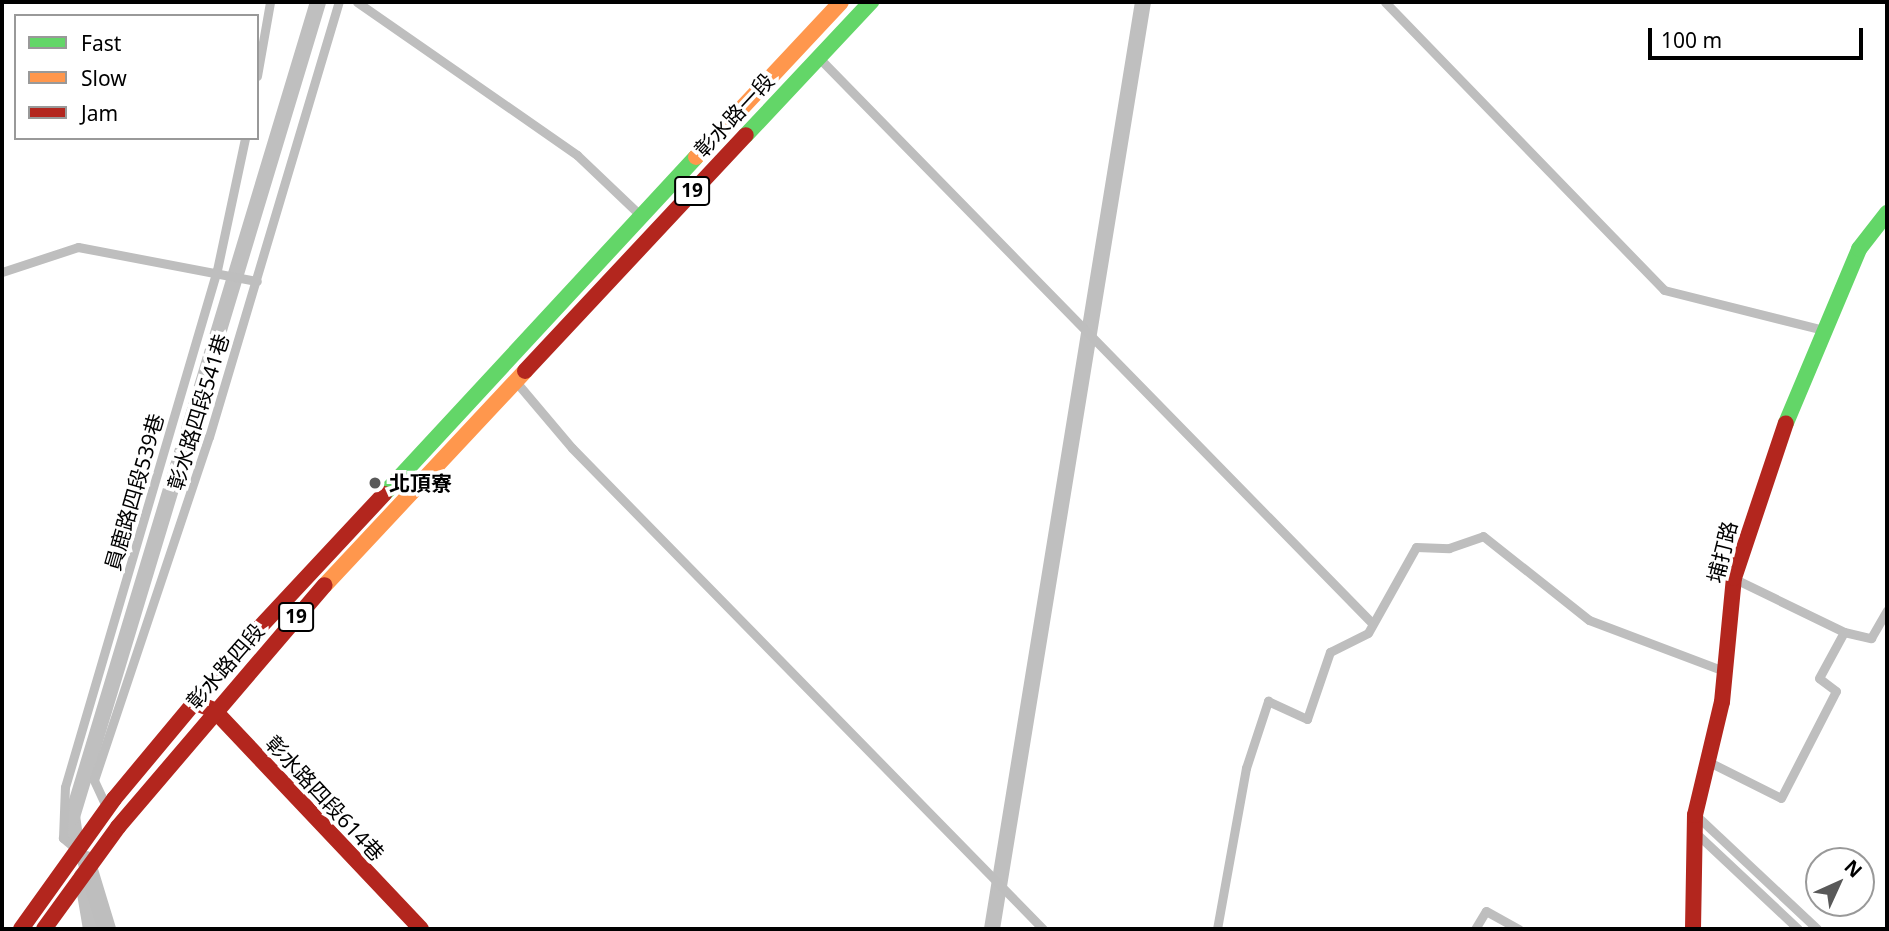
<!DOCTYPE html>
<html>
<head>
<meta charset="utf-8">
<style>
	body { margin:0 }
	#map { position:relative; width:1889px; height:931px; overflow:hidden; background:#fff; font-family:"Noto Sans","Noto Sans TC",sans-serif }
	div>[style] { position:absolute }
	[style*='--x'] { left:calc(var(--x)*1px); top:calc(var(--y)*1px); width:calc(var(--w)*1px); rotate:calc(var(--a)*1deg) }
	.canal>* { height:16px; margin:-8px; padding:0 8px; transform-origin:8px; border-radius:8px; background:#bfbfbf }
	.lane>* { height:9px; margin:-4.5px; padding:0 4.5px; transform-origin:4.5px; border-radius:4.5px; background:#bebebe }
	.street>* { height:18px; margin:-9px; padding:0 9px; transform-origin:9px; border-radius:9px; background:#bebebe }
	.fast>* { height:16px; margin:-8px; padding:0 8px; transform-origin:8px; border-radius:8px; background:#63d668 }
	.slow>* { height:16px; margin:-8px; padding:0 8px; transform-origin:8px; border-radius:8px; background:#ff974d }
	.jam>* { height:16px; margin:-8px; padding:0 8px; transform-origin:8px; border-radius:8px; background:#b3261e }
	.dots>* { width:19px; height:19px; translate:-50% -50%; box-sizing:border-box; border:4px solid #fff; border-radius:50% }
	span { translate:-50% -50%; white-space:nowrap; text-align:center; line-height:1.15; -webkit-text-stroke:7px #fff; paint-order:stroke }
	.shield-label span { padding:2px 5px; background:#fff; border:2px solid; border-radius:5px; -webkit-text-stroke-width:0 }
	.shield-label { font-size:19px; color:#000; font-weight:700 }
	.street-label { font-size:21px; color:#000 }
	.poi-label { font-size:21px; color:#000; font-weight:700 }
	.left { translate:0 -50%; text-align:left }
	.frame { position:absolute; inset:0; border:4px solid #000; pointer-events:none }
	.legend { position:absolute; left:14px; top:14px; width:245px; height:126px; box-sizing:border-box; background:#fff; border:2px solid #999; margin:0; padding:9px 12px; list-style:none; font-size:21px; color:#000 }
	.legend li { display:flex; align-items:center; gap:14px; height:35px }
	.legend b { width:35px; border:2px solid #999 }
	.north { position:absolute; left:1805px; top:847px; width:70px; height:70px; box-sizing:border-box; background:#fff; border:2px solid #999; border-radius:50%; rotate:45deg; font-size:19px; font-weight:700; line-height:28px; text-align:center; color:#000 }
	.north::after { content:''; display:block; margin:auto; width:24px; height:32px; background:#595959; clip-path:polygon(50% 0,100% 100%,50% 72%,0 100%) }
	.scale { position:absolute; left:1648px; top:28px; width:215px; height:32px; box-sizing:border-box; border:4px solid #000; border-top:0; padding-left:9px; font-size:21px; line-height:24px; white-space:nowrap; color:#000; -webkit-text-stroke:5px #fff; paint-order:stroke }
</style>
</head>
<body>
<div id="map">
	<div class="canal">
		<i style="--x:77;--y:851;--w:34;--a:-98"></i>
		<i style="--x:72;--y:817;--w:851;--a:-73.2"></i>
		<i style="--x:82;--y:876;--w:54;--a:80.4"></i>
		<i style="--x:992;--y:929;--w:939;--a:-80.75"></i>
	</div>
	<div class="lane">
		<i style="--x:357;--y:2;--w:268;--a:34.8"></i>
		<i style="--x:577;--y:155;--w:87;--a:43.6"></i>
		<i style="--x:1385;--y:2;--w:401;--a:45.9"></i>
		<i style="--x:1664;--y:290;--w:164;--a:14.1"></i>
		<i style="--x:822;--y:61;--w:786;--a:45.62"></i>
		<i style="--x:257;--y:76;--w:75;--a:-80"></i>
		<i style="--x:2;--y:272;--w:80;--a:-18.2"></i>
		<i style="--x:78;--y:247;--w:182;--a:10.8"></i>
		<i style="--x:517;--y:383;--w:85;--a:49.8"></i>
		<i style="--x:572;--y:448;--w:673;--a:45.6"></i>
		<i style="--x:1735;--y:579;--w:121;--a:25.9"></i>
		<i style="--x:1844;--y:632;--w:28;--a:13"></i>
		<i style="--x:1871;--y:638;--w:32;--a:-60"></i>
		<i style="--x:1709;--y:762;--w:80;--a:26.6"></i>
		<i style="--x:1781;--y:798;--w:120;--a:-62.8"></i>
		<i style="--x:1836;--y:691;--w:21;--a:-143"></i>
		<i style="--x:1819;--y:678;--w:52;--a:-61.5"></i>
		<i style="--x:105;--y:804;--w:26;--a:-115"></i>
		<i style="--x:94;--y:780;--w:362;--a:-71.5"></i>
		<i style="--x:209;--y:437;--w:454;--a:-73.4"></i>
		<i style="--x:1699;--y:818;--w:162;--a:43.2"></i>
		<i style="--x:1698;--y:835;--w:137;--a:43.2"></i>
		<i style="--x:75;--y:848;--w:16;--a:-140"></i>
		<i style="--x:63;--y:838;--w:51;--a:-87.8"></i>
		<i style="--x:65;--y:787;--w:539;--a:-73.62"></i>
		<i style="--x:217;--y:270;--w:135;--a:-78"></i>
		<i style="--x:1217;--y:929;--w:164;--a:-79.8"></i>
		<i style="--x:1246;--y:768;--w:71;--a:-71.8"></i>
		<i style="--x:1268;--y:701;--w:43;--a:24.8"></i>
		<i style="--x:1307;--y:719;--w:71;--a:-71.1"></i>
		<i style="--x:1330;--y:652;--w:42;--a:-26.6"></i>
		<i style="--x:1368;--y:633;--w:98;--a:-60.8"></i>
		<i style="--x:1416;--y:547;--w:33;--a:2"></i>
		<i style="--x:1449;--y:548;--w:36;--a:-19"></i>
		<i style="--x:1483;--y:536;--w:135;--a:38.4"></i>
		<i style="--x:1589;--y:620;--w:144;--a:20.7"></i>
		<i style="--x:1475;--y:929;--w:21;--a:-59"></i>
		<i style="--x:1486;--y:911;--w:38;--a:29"></i>
	</div>
	<div class="street">
		<i style="--x:86;--y:860;--w:72;--a:73.1"></i>
	</div>
	<div class="fast">
		<i style="--x:746;--y:135;--w:183;--a:-46.8"></i>
		<i style="--x:1786;--y:423;--w:189;--a:-67.2"></i>
		<i style="--x:1859;--y:249;--w:46;--a:-52.1"></i>
		<i style="--x:384;--y:494;--w:459;--a:-47.2"></i>
	</div>
	<div class="slow">
		<i style="--x:696;--y:157;--w:212;--a:-46.9"></i>
		<i style="--x:325;--y:585;--w:293;--a:-46.9"></i>
	</div>
	<div class="jam">
		<i style="--x:525;--y:371;--w:323;--a:-46.9"></i>
		<i style="--x:201;--y:705;--w:14;--a:21"></i>
		<i style="--x:214;--y:710;--w:301;--a:46.6"></i>
		<i style="--x:21;--y:929;--w:160;--a:-54.4"></i>
		<i style="--x:114;--y:799;--w:187;--a:-50.2"></i>
		<i style="--x:234;--y:655;--w:220;--a:-47"></i>
		<i style="--x:44;--y:929;--w:126;--a:-54"></i>
		<i style="--x:118;--y:827;--w:318;--a:-49.5"></i>
		<i style="--x:1693;--y:929;--w:114;--a:-89"></i>
		<i style="--x:1695;--y:815;--w:116;--a:-76.6"></i>
		<i style="--x:1722;--y:702;--w:125;--a:-84.5"></i>
		<i style="--x:1734;--y:578;--w:163;--a:-71.5"></i>
	</div>
	<div class="dots">
		<i style="left:375px;top:483px;background:#595959"></i>
	</div>
	<div class="shield-label">
		<span style="left:692px;top:191px">19</span>
		<span style="left:296px;top:617px">19</span>
	</div>
	<div class="street-label">
		<span style="left:734px;top:115px;rotate:-47deg">彰水路一段</span>
		<span style="left:198px;top:412px;rotate:-73deg">彰水路四段541巷</span>
		<span style="left:134px;top:492px;rotate:-74deg">員鹿路四段539巷</span>
		<span style="left:1722px;top:552px;rotate:-76deg">埔打路</span>
		<span style="left:225px;top:666px;rotate:-49deg">彰水路四段</span>
		<span style="left:325px;top:798px;rotate:47deg">彰水路四段614巷</span>
	</div>
	<div class="poi-label">
		<span class="left" style="left:389px;top:483px">北頂寮</span>
	</div>
	<div class="frame"></div>
	<ul class="legend">
	<li><b style="height:9px;background:#63d668"></b>Fast</li>
	<li><b style="height:9px;background:#ff974d"></b>Slow</li>
	<li><b style="height:9px;background:#b3261e"></b>Jam</li>
	</ul>
	<div class="north">N</div>
	<div class="scale">100 m</div>
</div>
</body>
</html>
